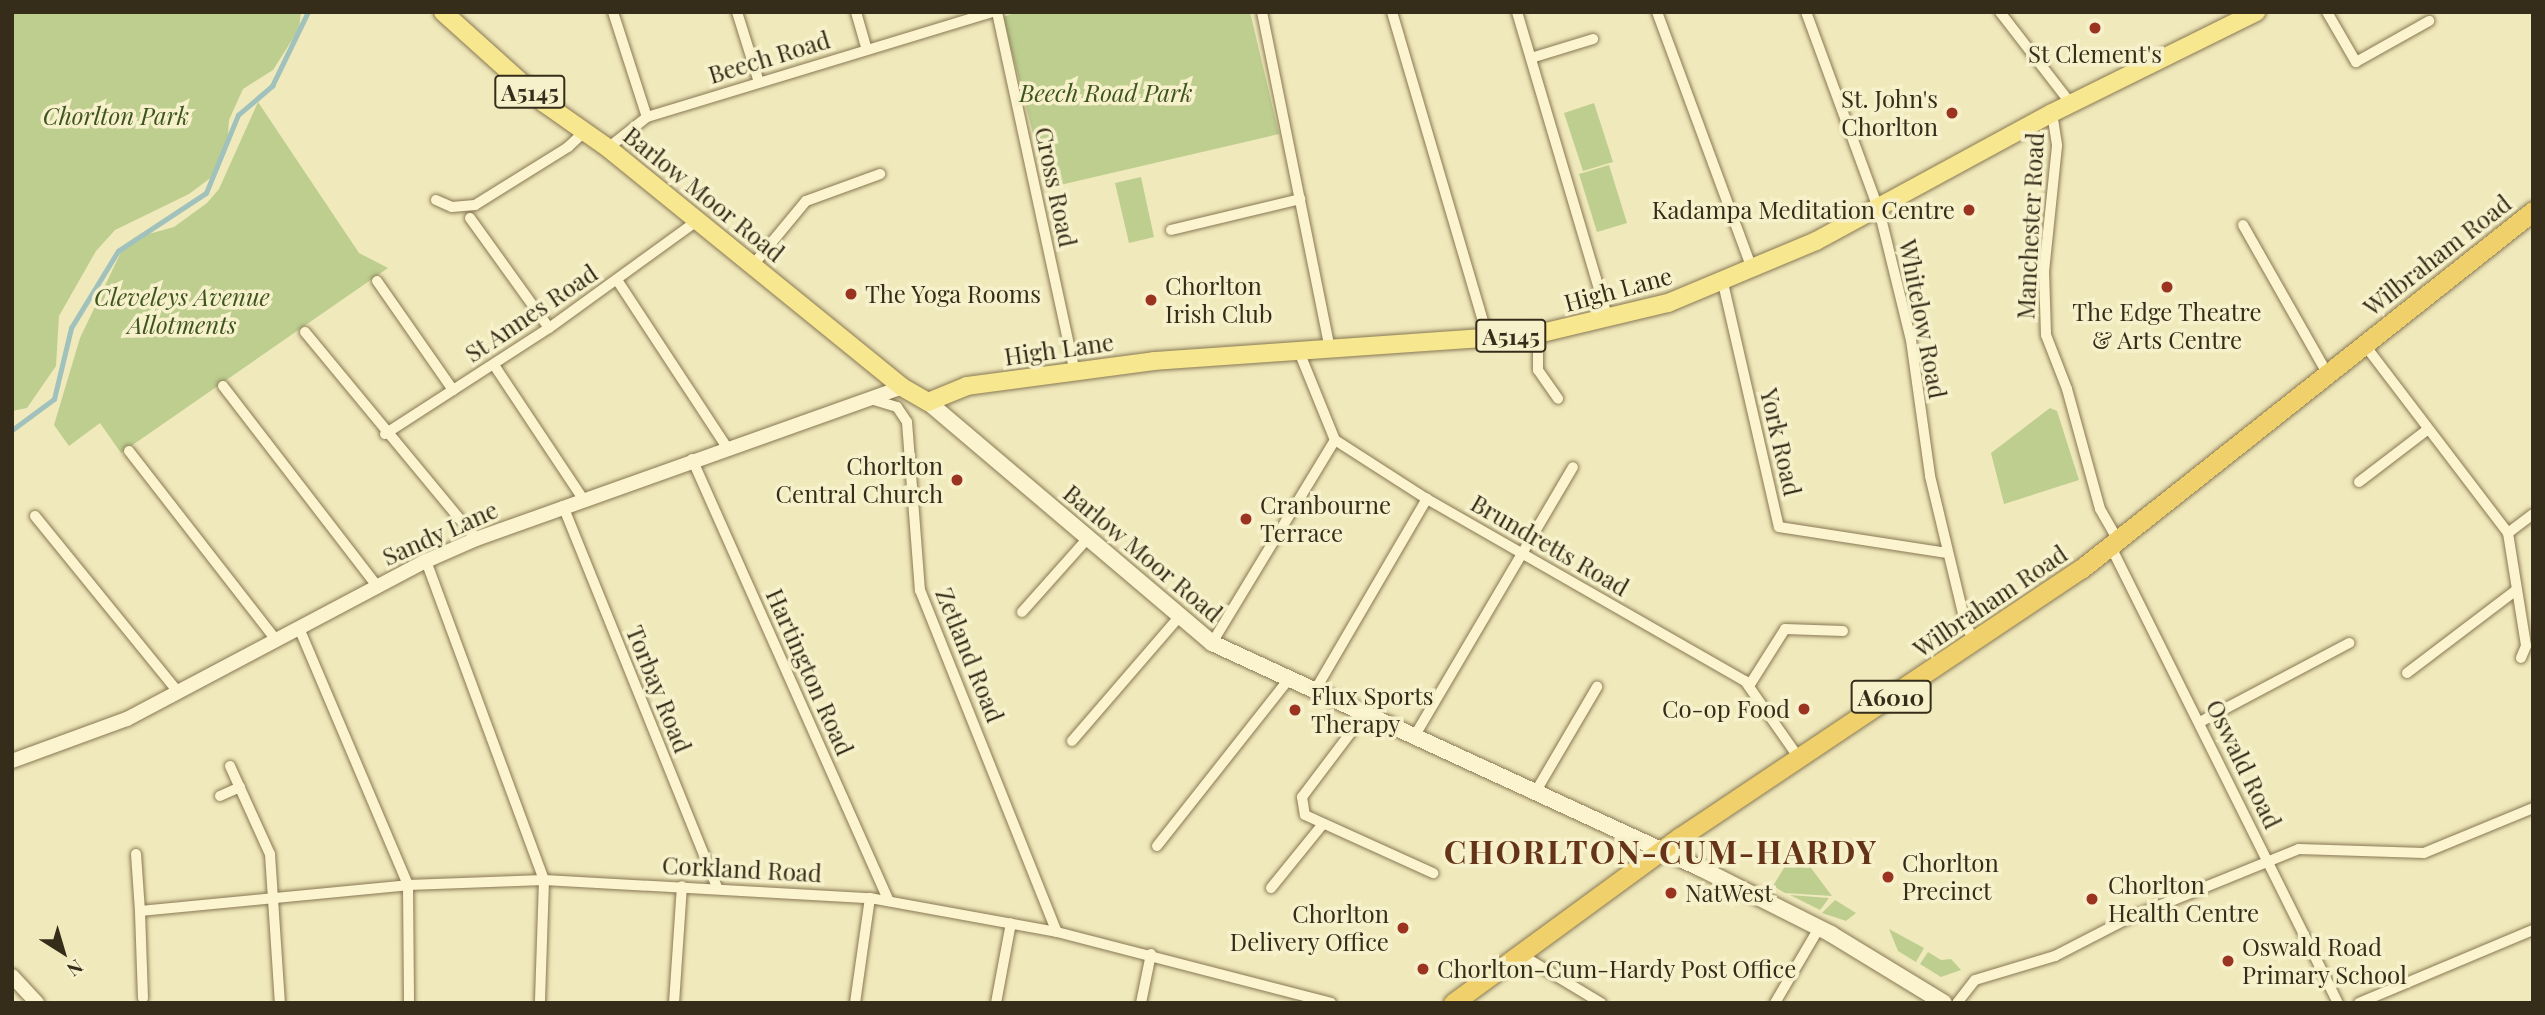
<!DOCTYPE html>
<html>
<head>
<meta charset="utf-8">
<style>
	body { margin:0 }
	#map { position:relative; width:2545px; height:1015px; overflow:hidden; background:#f0e9bb; font-family:"Playfair Display",serif }
	div>[style] { position:absolute }
	[style*='--x'] { left:calc(var(--x)*1px); top:calc(var(--y)*1px); width:calc(var(--w)*1px); rotate:calc(var(--a)*1deg) }
	.green>* { inset:0; background:#bdce8f }
	.stream>* { height:4.5px; margin:-2.25px; padding:0 2.25px; transform-origin:2.25px; border-radius:2.25px; background:#a0c1bc }
	.roads { filter:drop-shadow(0 0 2px #887854) drop-shadow(0 0 2px #887854) }
	.minor>* { height:10px; margin:-5px; padding:0 5px; transform-origin:5px; border-radius:5px; background:#fbf4ce }
	.tertiary>* { height:14px; margin:-7px; padding:0 7px; transform-origin:7px; border-radius:7px; background:#fbf4ce }
	.secondary>* { height:16px; margin:-8px; padding:0 8px; transform-origin:8px; border-radius:8px; background:#fbf4ce }
	.primary>* { height:18px; margin:-9px; padding:0 9px; transform-origin:9px; border-radius:9px; background:#f7e78f }
	.trunk>* { height:19px; margin:-9.5px; padding:0 9.5px; transform-origin:9.5px; border-radius:9.5px; background:#efd06a }
	.dots>* { width:19px; height:19px; translate:-50% -50%; box-sizing:border-box; border:4px solid #f7f1cb; border-radius:50% }
	span { translate:-50% -50%; white-space:nowrap; text-align:center; line-height:1.15; -webkit-text-stroke:7px #f7f1cb; paint-order:stroke }
	.shield-label span { padding:2px 5px; background:#f7f1cb; border:2px solid; border-radius:5px; -webkit-text-stroke-width:0 }
	.shield-label { font-size:23px; color:#362c1a; font-weight:700 }
	.poi-label { font-size:24px; color:#362c1a }
	.right { translate:-100% -50%; text-align:right }
	.left { translate:0 -50%; text-align:left }
	.street-label { font-size:24px; color:#362c1a }
	.park-label { font-size:24px; color:#3e541f; font-style:italic }
	.district-label { font-size:32px; color:#653317; font-weight:700; letter-spacing:2px }
	.frame { position:absolute; inset:0; border:14px solid #362c1a; pointer-events:none }
	.north { position:absolute; left:28px; top:917px; width:70px; height:70px; -webkit-text-stroke:5px #f7f1cb; paint-order:stroke; rotate:143deg; font-size:19px; font-weight:700; line-height:28px; text-align:center; color:#362c1a }
	.north::after { content:''; display:block; margin:auto; width:24px; height:32px; background:#362c1a; clip-path:polygon(50% 0,100% 100%,50% 72%,0 100%) }
</style>
</head>
<body>
<div id="map">
	<div class="green">
		<i style="clip-path:polygon(12px 12px,301px 12px,299px 29px,273px 70px,243px 89px,229px 120px,227px 149px,217px 173px,189px 194px,115px 230px,96px 251px,59px 316px,56px 366px,27px 408px,12px 411px)"></i>
		<i style="clip-path:polygon(1017px 12px,1250px 12px,1279px 134px,1047px 188px,1003px 17px)"></i>
		<i style="clip-path:polygon(258px 102px,359px 253px,388px 268px,121px 453px,100px 423px,69px 446px,54px 425px,80px 338px,121px 252px,134px 238px,174px 227px,207px 203px,219px 189px)"></i>
		<i style="clip-path:polygon(1594px 103px,1613px 162px,1583px 171px,1564px 113px)"></i>
		<i style="clip-path:polygon(1609px 165px,1627px 223px,1597px 232px,1579px 174px)"></i>
		<i style="clip-path:polygon(1141px 177px,1154px 237px,1129px 243px,1115px 183px)"></i>
		<i style="clip-path:polygon(2050px 408px,2057px 411px,2079px 480px,2004px 504px,1991px 453px)"></i>
		<i style="clip-path:polygon(1796px 848px,1832px 896px,1785px 893px,1773px 886px)"></i>
		<i style="clip-path:polygon(1790px 895px,1829px 898px,1820px 910px)"></i>
		<i style="clip-path:polygon(1835px 900px,1856px 913px,1846px 921px,1822px 913px)"></i>
		<i style="clip-path:polygon(1889px 929px,1924px 948px,1916px 962px,1898px 951px)"></i>
		<i style="clip-path:polygon(1928px 952px,1941px 960px,1951px 959px,1961px 970px,1941px 977px,1920px 964px)"></i>
	</div>
	<div class="stream">
		<i style="--x:12;--y:430;--w:52;--a:-36.4"></i>
		<i style="--x:54;--y:399;--w:73;--a:-76.5"></i>
		<i style="--x:71;--y:328;--w:90;--a:-58.6"></i>
		<i style="--x:118;--y:251;--w:105;--a:-33.4"></i>
		<i style="--x:206;--y:193;--w:84;--a:-67.7"></i>
		<i style="--x:238;--y:115;--w:45;--a:-40.5"></i>
		<i style="--x:272;--y:86;--w:82;--a:-64.1"></i>
	</div>
	<div class="roads">
		<div class="minor">
			<i style="--x:613;--y:12;--w:110;--a:72.1"></i>
			<i style="--x:737;--y:12;--w:73;--a:72.6"></i>
			<i style="--x:856;--y:12;--w:37;--a:74"></i>
			<i style="--x:997;--y:12;--w:368;--a:77.8"></i>
			<i style="--x:1262;--y:12;--w:345;--a:78.6"></i>
			<i style="--x:1392;--y:12;--w:340;--a:73.6"></i>
			<i style="--x:1517;--y:12;--w:321;--a:73.5"></i>
			<i style="--x:1657;--y:12;--w:276;--a:69.7"></i>
			<i style="--x:1806;--y:12;--w:211;--a:69.8"></i>
			<i style="--x:1879;--y:210;--w:134;--a:76.2"></i>
			<i style="--x:1911;--y:340;--w:137;--a:82"></i>
			<i style="--x:1930;--y:476;--w:150;--a:76.5"></i>
			<i style="--x:1965;--y:622;--w:22;--a:66"></i>
			<i style="--x:2000;--y:12;--w:116;--a:52.3"></i>
			<i style="--x:2327;--y:12;--w:58;--a:59.9"></i>
			<i style="--x:2356;--y:62;--w:84;--a:-29.3"></i>
			<i style="--x:1531;--y:58;--w:65;--a:-17"></i>
			<i style="--x:2052;--y:113;--w:33;--a:81"></i>
			<i style="--x:2057;--y:146;--w:126;--a:95.9"></i>
			<i style="--x:2044;--y:271;--w:64;--a:88.2"></i>
			<i style="--x:2046;--y:335;--w:58;--a:68.7"></i>
			<i style="--x:2067;--y:389;--w:124;--a:74.6"></i>
			<i style="--x:2100;--y:509;--w:34;--a:60"></i>
			<i style="--x:608;--y:148;--w:50;--a:-38.5"></i>
			<i style="--x:647;--y:117;--w:362;--a:-16.9"></i>
			<i style="--x:436;--y:200;--w:17;--a:24"></i>
			<i style="--x:452;--y:207;--w:23;--a:-5"></i>
			<i style="--x:475;--y:205;--w:110;--a:-31.9"></i>
			<i style="--x:568;--y:147;--w:23;--a:-43"></i>
			<i style="--x:470;--y:218;--w:135;--a:54.3"></i>
			<i style="--x:2243;--y:225;--w:170;--a:60.4"></i>
			<i style="--x:1171;--y:230;--w:133;--a:-13.5"></i>
			<i style="--x:753;--y:265;--w:83;--a:-50.4"></i>
			<i style="--x:806;--y:201;--w:79;--a:-20"></i>
			<i style="--x:617;--y:280;--w:199;--a:56.7"></i>
			<i style="--x:377;--y:281;--w:133;--a:55.1"></i>
			<i style="--x:1723;--y:283;--w:250;--a:77.1"></i>
			<i style="--x:1779;--y:527;--w:170;--a:8.8"></i>
			<i style="--x:305;--y:332;--w:268;--a:50.4"></i>
			<i style="--x:1538;--y:334;--w:36;--a:90"></i>
			<i style="--x:1538;--y:370;--w:35;--a:55"></i>
			<i style="--x:2364;--y:344;--w:238;--a:52.7"></i>
			<i style="--x:2508;--y:533;--w:114;--a:80.9"></i>
			<i style="--x:2526;--y:646;--w:13;--a:113"></i>
			<i style="--x:1300;--y:354;--w:93;--a:67.9"></i>
			<i style="--x:1335;--y:440;--w:109;--a:32.7"></i>
			<i style="--x:1427;--y:499;--w:366;--a:29.8"></i>
			<i style="--x:1745;--y:681;--w:94;--a:55"></i>
			<i style="--x:494;--y:365;--w:161;--a:56.4"></i>
			<i style="--x:223;--y:386;--w:252;--a:52.4"></i>
			<i style="--x:874;--y:400;--w:24;--a:17"></i>
			<i style="--x:897;--y:407;--w:18;--a:56"></i>
			<i style="--x:907;--y:422;--w:169;--a:85.6"></i>
			<i style="--x:920;--y:590;--w:368;--a:68.2"></i>
			<i style="--x:385;--y:434;--w:195;--a:-32.9"></i>
			<i style="--x:549;--y:328;--w:183;--a:-35.9"></i>
			<i style="--x:129;--y:451;--w:239;--a:52.1"></i>
			<i style="--x:692;--y:459;--w:484;--a:66"></i>
			<i style="--x:2359;--y:482;--w:86;--a:-37.4"></i>
			<i style="--x:563;--y:506;--w:412;--a:68"></i>
			<i style="--x:35;--y:516;--w:228;--a:50.9"></i>
			<i style="--x:2508;--y:533;--w:31;--a:-37"></i>
			<i style="--x:2110;--y:545;--w:512;--a:63.54"></i>
			<i style="--x:426;--y:561;--w:340;--a:69.7"></i>
			<i style="--x:544;--y:880;--w:123;--a:91.9"></i>
			<i style="--x:1022;--y:612;--w:98;--a:-48.3"></i>
			<i style="--x:299;--y:628;--w:279;--a:67"></i>
			<i style="--x:408;--y:885;--w:118;--a:89.5"></i>
			<i style="--x:1212;--y:643;--w:237;--a:-58.8"></i>
			<i style="--x:2407;--y:673;--w:136;--a:-37.2"></i>
			<i style="--x:1749;--y:686;--w:67;--a:-57.7"></i>
			<i style="--x:1785;--y:629;--w:58;--a:2"></i>
			<i style="--x:1314;--y:692;--w:224;--a:-59.7"></i>
			<i style="--x:1364;--y:715;--w:103;--a:127.1"></i>
			<i style="--x:1302;--y:797;--w:18;--a:81"></i>
			<i style="--x:1305;--y:815;--w:141;--a:24.4"></i>
			<i style="--x:2200;--y:722;--w:169;--a:-27.9"></i>
			<i style="--x:1414;--y:737;--w:313;--a:-59.5"></i>
			<i style="--x:1072;--y:741;--w:162;--a:-49.2"></i>
			<i style="--x:230;--y:766;--w:97;--a:65.6"></i>
			<i style="--x:270;--y:854;--w:149;--a:86.2"></i>
			<i style="--x:1536;--y:791;--w:121;--a:-59.6"></i>
			<i style="--x:220;--y:796;--w:22;--a:-24"></i>
			<i style="--x:1157;--y:846;--w:211;--a:-51.7"></i>
			<i style="--x:136;--y:854;--w:57;--a:86"></i>
			<i style="--x:1271;--y:888;--w:81;--a:-51"></i>
			<i style="--x:1520;--y:954;--w:95;--a:31.2"></i>
			<i style="--x:143;--y:998;--w:87;--a:-92"></i>
			<i style="--x:140;--y:911;--w:269;--a:-5.5"></i>
			<i style="--x:408;--y:885;--w:136;--a:-2.1"></i>
			<i style="--x:544;--y:880;--w:326;--a:3.2"></i>
			<i style="--x:870;--y:898;--w:190;--a:10.3"></i>
			<i style="--x:1057;--y:932;--w:283;--a:14.5"></i>
			<i style="--x:674;--y:1003;--w:117;--a:-86.1"></i>
			<i style="--x:855;--y:1003;--w:106;--a:-81.9"></i>
			<i style="--x:996;--y:1003;--w:81;--a:-79.4"></i>
			<i style="--x:1141;--y:1003;--w:50;--a:-78.5"></i>
			<i style="--x:1775;--y:1003;--w:87;--a:-59.6"></i>
			<i style="--x:1957;--y:1003;--w:29;--a:-52"></i>
			<i style="--x:1975;--y:980;--w:84;--a:-16.7"></i>
			<i style="--x:2055;--y:956;--w:83;--a:-27.2"></i>
			<i style="--x:2129;--y:918;--w:183;--a:-22.1"></i>
			<i style="--x:2299;--y:849;--w:125;--a:1.8"></i>
			<i style="--x:2424;--y:853;--w:118;--a:-22.4"></i>
			<i style="--x:2359;--y:1003;--w:189;--a:-22.8"></i>
		</div>
		<div class="tertiary">
			<i style="--x:12;--y:761;--w:122;--a:-20.1"></i>
			<i style="--x:127;--y:719;--w:338;--a:-27.9"></i>
			<i style="--x:426;--y:561;--w:55;--a:-23.7"></i>
			<i style="--x:476;--y:539;--w:452;--a:-19.6"></i>
			<i style="--x:12;--y:976;--w:37;--a:47"></i>
		</div>
		<div class="secondary">
			<i style="--x:928;--y:402;--w:372;--a:40.3"></i>
			<i style="--x:1212;--y:643;--w:537;--a:24.75"></i>
			<i style="--x:1700;--y:868;--w:147;--a:26.7"></i>
			<i style="--x:1831;--y:934;--w:132;--a:31.4"></i>
		</div>
		<div class="primary">
			<i style="--x:443;--y:12;--w:136;--a:42"></i>
			<i style="--x:544;--y:103;--w:78;--a:35.1"></i>
			<i style="--x:608;--y:148;--w:379;--a:39.1"></i>
			<i style="--x:902;--y:387;--w:30;--a:30"></i>
			<i style="--x:928;--y:402;--w:42;--a:-22.3"></i>
			<i style="--x:967;--y:386;--w:189;--a:-7.6"></i>
			<i style="--x:1154;--y:361;--w:385;--a:-4"></i>
			<i style="--x:1538;--y:334;--w:134;--a:-13.4"></i>
			<i style="--x:1668;--y:303;--w:160;--a:-22.7"></i>
			<i style="--x:1816;--y:241;--w:268;--a:-28.5"></i>
			<i style="--x:2052;--y:113;--w:228;--a:-26.3"></i>
		</div>
		<div class="trunk">
			<i style="--x:1453;--y:1003;--w:281;--a:-36.2"></i>
			<i style="--x:1680;--y:837;--w:482;--a:-33.8"></i>
			<i style="--x:2081;--y:569;--w:577;--a:-38.38"></i>
		</div>
	</div>
	<div class="dots">
		<i style="left:2095px;top:28px;background:#9b3321"></i>
		<i style="left:1952px;top:113px;background:#9b3321"></i>
		<i style="left:1969px;top:210px;background:#9b3321"></i>
		<i style="left:2167px;top:287px;background:#9b3321"></i>
		<i style="left:851px;top:294px;background:#9b3321"></i>
		<i style="left:1151px;top:300px;background:#9b3321"></i>
		<i style="left:957px;top:480px;background:#9b3321"></i>
		<i style="left:1246px;top:519px;background:#9b3321"></i>
		<i style="left:1804px;top:709px;background:#9b3321"></i>
		<i style="left:1295px;top:710px;background:#9b3321"></i>
		<i style="left:1888px;top:877px;background:#9b3321"></i>
		<i style="left:1671px;top:893px;background:#9b3321"></i>
		<i style="left:2092px;top:899px;background:#9b3321"></i>
		<i style="left:1403px;top:928px;background:#9b3321"></i>
		<i style="left:2228px;top:961px;background:#9b3321"></i>
		<i style="left:1423px;top:969px;background:#9b3321"></i>
	</div>
	<div class="shield-label">
		<span style="left:530px;top:92px">A5145</span>
		<span style="left:1511px;top:336px">A5145</span>
		<span style="left:1891px;top:697px">A6010</span>
	</div>
	<div class="poi-label">
		<span style="left:2095px;top:54px">St Clement's</span>
		<span class="right" style="left:1938px;top:113px">St. John's<br>Chorlton</span>
		<span class="right" style="left:1955px;top:210px">Kadampa Meditation Centre</span>
		<span class="left" style="left:1165px;top:300px">Chorlton<br>Irish Club</span>
		<span class="left" style="left:865px;top:294px">The Yoga Rooms</span>
		<span style="left:2167px;top:326px">The Edge Theatre<br>&amp; Arts Centre</span>
		<span class="right" style="left:943px;top:480px">Chorlton<br>Central Church</span>
		<span class="left" style="left:1260px;top:519px">Cranbourne<br>Terrace</span>
		<span class="left" style="left:1311px;top:710px">Flux Sports<br>Therapy</span>
		<span class="right" style="left:1790px;top:709px">Co-op Food</span>
		<span class="left" style="left:1902px;top:877px">Chorlton<br>Precinct</span>
		<span class="left" style="left:2108px;top:899px">Chorlton<br>Health Centre</span>
		<span class="left" style="left:1685px;top:893px">NatWest</span>
		<span class="right" style="left:1389px;top:928px">Chorlton<br>Delivery Office</span>
		<span class="left" style="left:2242px;top:961px">Oswald Road<br>Primary School</span>
		<span class="left" style="left:1437px;top:969px">Chorlton-Cum-Hardy Post Office</span>
	</div>
	<div class="street-label">
		<span style="left:769px;top:57px;rotate:-17deg">Beech Road</span>
		<span style="left:1056px;top:187px;rotate:78deg">Cross Road</span>
		<span style="left:704px;top:194px;rotate:39deg">Barlow Moor Road</span>
		<span style="left:2030px;top:226px;rotate:-87deg">Manchester Road</span>
		<span style="left:2437px;top:255px;rotate:-38deg">Wilbraham Road</span>
		<span style="left:1618px;top:289px;rotate:-15deg">High Lane</span>
		<span style="left:531px;top:313px;rotate:-34deg">St Annes Road</span>
		<span style="left:1923px;top:319px;rotate:79deg">Whitelow Road</span>
		<span style="left:1059px;top:349px;rotate:-8deg">High Lane</span>
		<span style="left:1781px;top:442px;rotate:77deg">York Road</span>
		<span style="left:440px;top:533px;rotate:-24deg">Sandy Lane</span>
		<span style="left:1550px;top:545px;rotate:30deg">Brundretts Road</span>
		<span style="left:1143px;top:553px;rotate:40deg">Barlow Moor Road</span>
		<span style="left:1990px;top:601px;rotate:-34deg">Wilbraham Road</span>
		<span style="left:970px;top:655px;rotate:68deg">Zetland Road</span>
		<span style="left:810px;top:672px;rotate:66deg">Hartington Road</span>
		<span style="left:659px;top:689px;rotate:68deg">Torbay Road</span>
		<span style="left:2244px;top:764px;rotate:64deg">Oswald Road</span>
		<span style="left:742px;top:869px;rotate:3deg">Corkland Road</span>
	</div>
	<div class="park-label">
		<span style="left:1106px;top:93px">Beech Road Park</span>
		<span style="left:116px;top:116px">Chorlton Park</span>
		<span style="left:182px;top:311px">Cleveleys Avenue<br>Allotments</span>
	</div>
	<div class="district-label">
		<span style="left:1661px;top:851px">CHORLTON-CUM-HARDY</span>
	</div>
	<div class="frame"></div>
	<div class="north">N</div>
</div>
</body>
</html>
